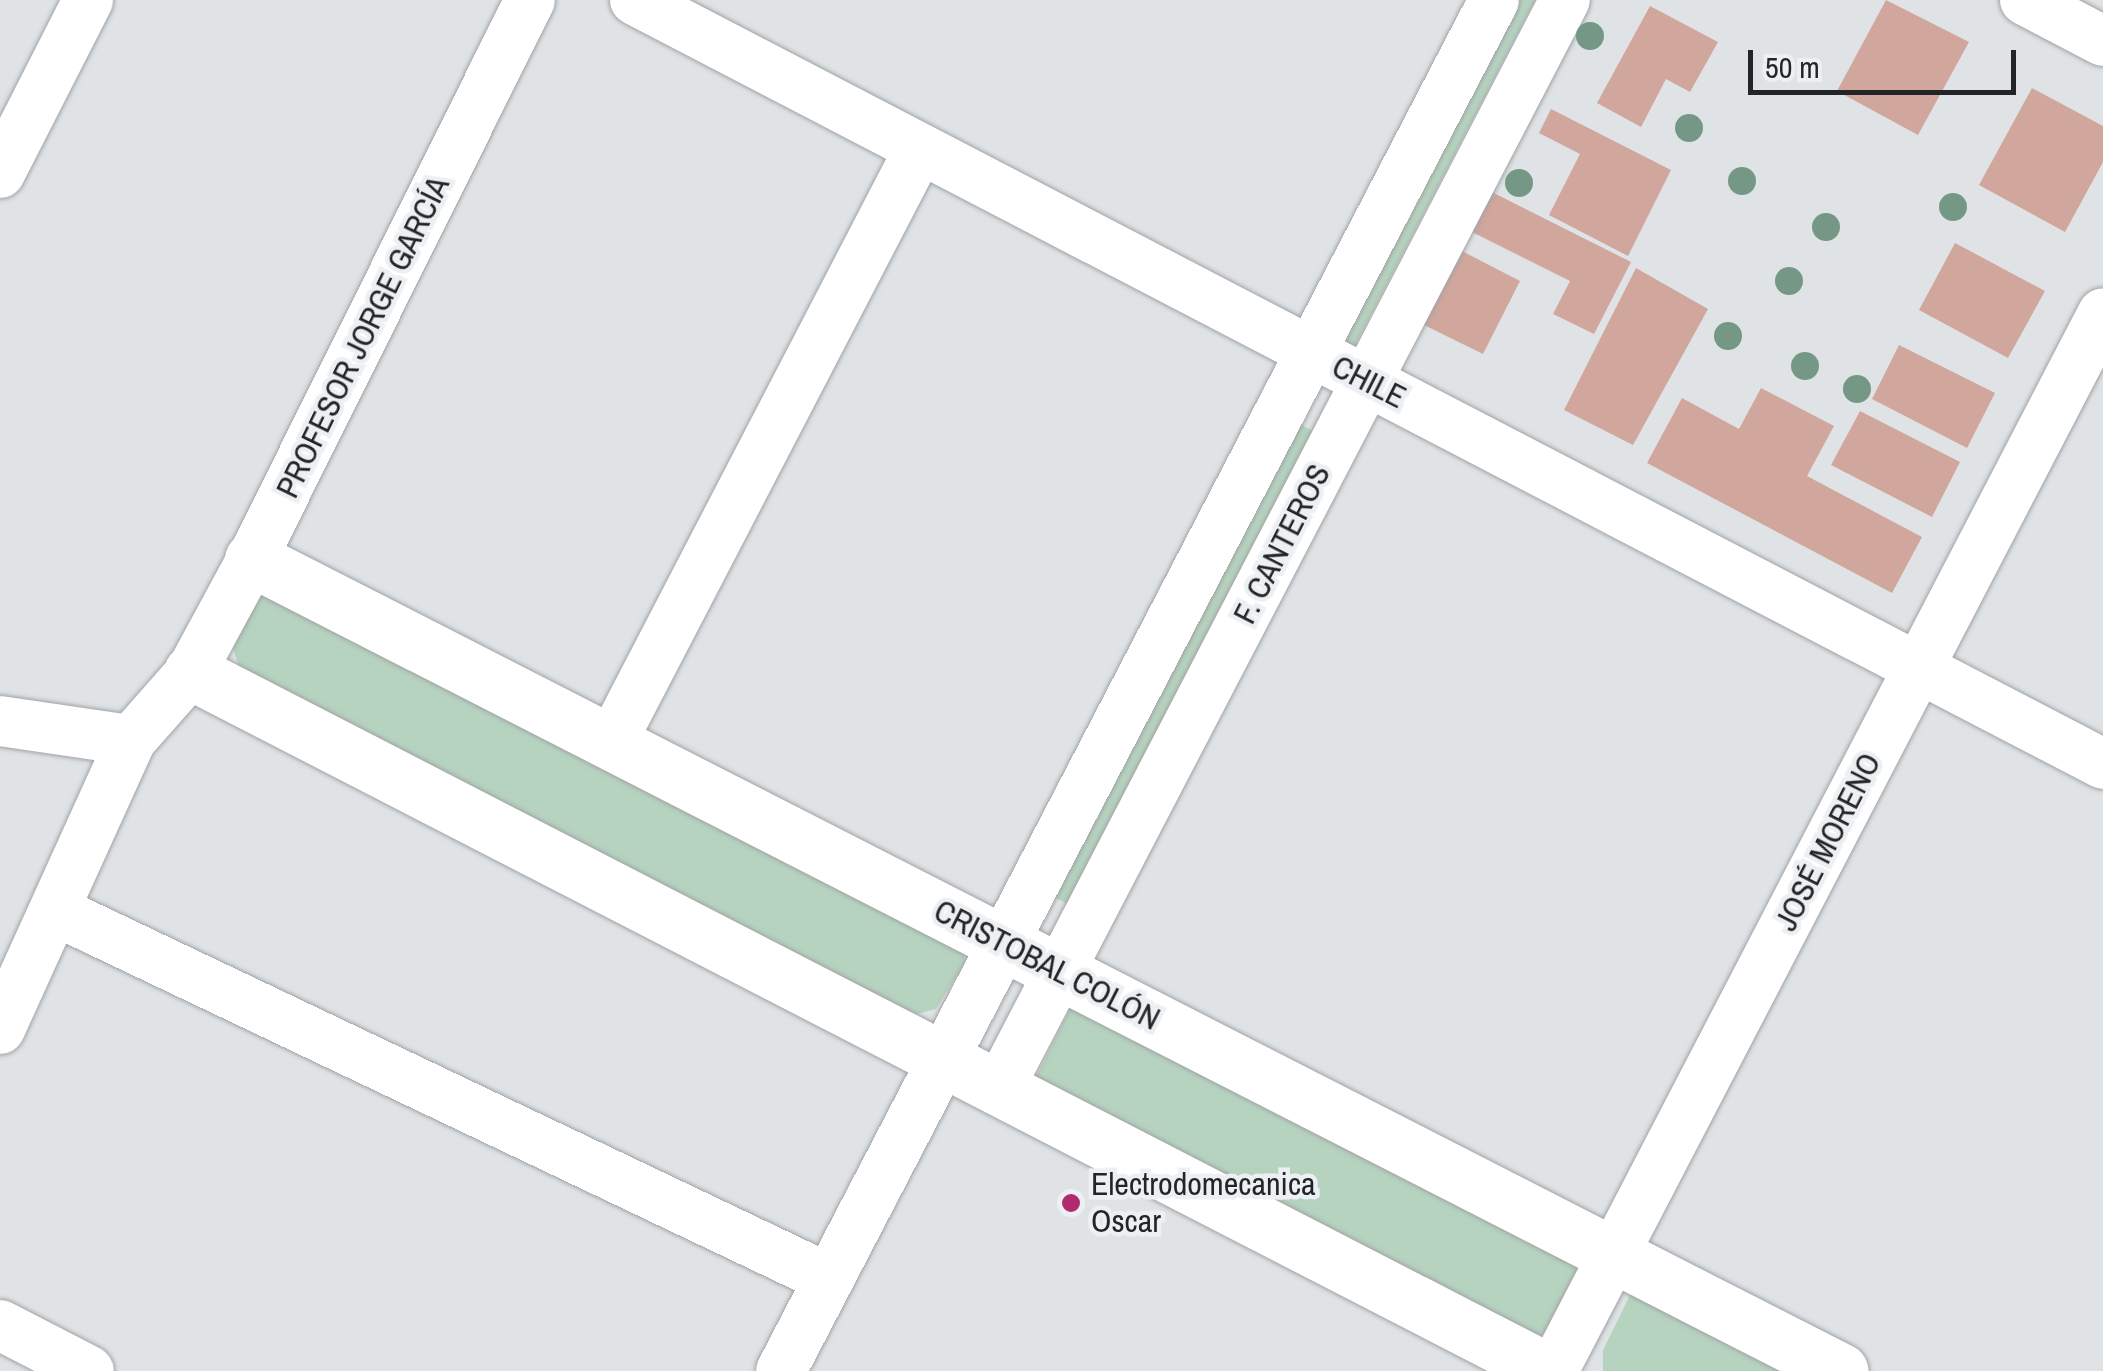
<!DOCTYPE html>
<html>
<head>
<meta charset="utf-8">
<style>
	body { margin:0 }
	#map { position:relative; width:2103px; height:1371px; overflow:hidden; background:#e0e3e5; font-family:"Archivo Narrow",sans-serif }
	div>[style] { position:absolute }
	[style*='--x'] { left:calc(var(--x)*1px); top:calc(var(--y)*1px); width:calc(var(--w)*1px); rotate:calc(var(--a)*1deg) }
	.green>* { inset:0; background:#b6d3bf }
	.building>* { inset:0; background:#d1a69c }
	.roads { filter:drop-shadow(0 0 2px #a0a3a6) drop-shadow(0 0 2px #a0a3a6) }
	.minor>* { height:50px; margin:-25px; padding:0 25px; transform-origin:25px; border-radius:25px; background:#fff }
	.major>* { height:55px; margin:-27.5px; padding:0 27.5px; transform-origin:27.5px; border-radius:27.5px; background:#fff }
	.trees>* { width:28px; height:28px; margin:-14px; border-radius:50%; background:#759886 }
	.dots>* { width:28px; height:28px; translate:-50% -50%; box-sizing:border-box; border:5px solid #edf0f3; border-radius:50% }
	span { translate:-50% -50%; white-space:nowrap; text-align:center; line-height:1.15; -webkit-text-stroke:9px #edf0f3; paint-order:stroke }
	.street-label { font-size:32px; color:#232425 }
	.poi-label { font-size:32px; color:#232425 }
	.left { translate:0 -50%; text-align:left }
	.scale { position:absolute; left:1748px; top:50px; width:268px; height:45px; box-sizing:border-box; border:5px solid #232425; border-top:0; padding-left:12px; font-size:30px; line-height:35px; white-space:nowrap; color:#232425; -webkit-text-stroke:8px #edf0f3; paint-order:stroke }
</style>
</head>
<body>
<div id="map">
	<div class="green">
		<i style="clip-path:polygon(1501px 0,1535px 0,1354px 347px,1328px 334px)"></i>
		<i style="clip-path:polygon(1294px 421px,1321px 435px,1075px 908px,1048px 894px)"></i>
		<i style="clip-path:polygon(275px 582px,960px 936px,965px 962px,936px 1009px,909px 1016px,240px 670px,233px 648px,244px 615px)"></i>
		<i style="clip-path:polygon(1073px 1003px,1578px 1254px,1580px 1275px,1553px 1331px,1527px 1337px,1031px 1087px)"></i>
		<i style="clip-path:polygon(1633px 1289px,1815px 1371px,1603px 1371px,1603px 1350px)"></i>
	</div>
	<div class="building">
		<i style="clip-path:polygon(1886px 0,1969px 42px,1918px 135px,1837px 91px)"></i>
		<i style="clip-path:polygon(1650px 6px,1718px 42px,1690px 92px,1666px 79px,1641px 127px,1597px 103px)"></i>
		<i style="clip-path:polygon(2032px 88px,2103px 126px,2103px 162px,2065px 232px,1979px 185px)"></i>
		<i style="clip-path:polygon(1551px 109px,1671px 170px,1628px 256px,1549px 215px,1580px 154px,1539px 133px)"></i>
		<i style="clip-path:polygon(1484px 188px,1631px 262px,1594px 334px,1553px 314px,1570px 281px,1464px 228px)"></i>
		<i style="clip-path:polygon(1955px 243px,2045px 291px,2008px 358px,1919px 310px)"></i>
		<i style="clip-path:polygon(1460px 250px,1520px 281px,1483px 354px,1422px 324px)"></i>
		<i style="clip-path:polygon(1636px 268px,1708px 309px,1633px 445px,1564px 410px)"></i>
		<i style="clip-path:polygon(1899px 345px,1995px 393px,1967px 448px,1872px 399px)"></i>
		<i style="clip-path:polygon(1761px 388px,1834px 426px,1807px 476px,1922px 537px,1892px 593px,1647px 463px,1682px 398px,1739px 429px)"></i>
		<i style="clip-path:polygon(1860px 411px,1960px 462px,1932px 517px,1831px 465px)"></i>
	</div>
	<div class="roads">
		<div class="minor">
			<i style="--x:635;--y:0;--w:1655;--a:27.49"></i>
			<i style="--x:2025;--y:0;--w:88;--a:27.7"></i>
			<i style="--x:0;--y:173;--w:194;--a:-63"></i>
			<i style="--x:0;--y:721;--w:132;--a:8.3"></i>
			<i style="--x:611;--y:743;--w:670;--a:-62.56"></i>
			<i style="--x:58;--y:912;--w:854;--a:25.45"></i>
			<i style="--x:0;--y:1029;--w:317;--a:-65.6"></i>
			<i style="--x:131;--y:740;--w:91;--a:-48.6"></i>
			<i style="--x:191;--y:672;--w:128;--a:-61.6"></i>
			<i style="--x:252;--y:559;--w:624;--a:-63.56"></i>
			<i style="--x:999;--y:1088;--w:1226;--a:-62.52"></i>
			<i style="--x:0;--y:1325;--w:100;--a:27.3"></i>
			<i style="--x:781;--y:1371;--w:1545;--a:-62.52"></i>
			<i style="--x:1553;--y:1371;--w:1192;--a:-62.53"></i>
		</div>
		<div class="major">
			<i style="--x:252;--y:559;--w:1784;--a:27.07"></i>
			<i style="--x:191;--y:672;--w:1526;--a:27.25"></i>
		</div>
	</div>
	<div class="trees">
		<i style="left:1590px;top:36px"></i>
		<i style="left:1689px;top:128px"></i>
		<i style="left:1742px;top:181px"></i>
		<i style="left:1519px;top:183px"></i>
		<i style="left:1953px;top:207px"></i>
		<i style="left:1826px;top:227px"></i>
		<i style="left:1789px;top:281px"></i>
		<i style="left:1728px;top:336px"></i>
		<i style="left:1805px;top:366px"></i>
		<i style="left:1857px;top:389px"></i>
	</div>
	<div class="dots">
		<i style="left:1071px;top:1203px;background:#b12a6d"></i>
	</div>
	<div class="street-label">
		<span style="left:363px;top:337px;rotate:-64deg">PROFESOR JORGE GARCÍA</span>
		<span style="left:1369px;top:382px;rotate:27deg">CHILE</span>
		<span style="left:1282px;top:544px;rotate:-63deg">F. CANTEROS</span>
		<span style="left:1828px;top:842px;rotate:-63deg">JOSÉ MORENO</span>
		<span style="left:1047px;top:965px;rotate:27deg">CRISTOBAL COLÓN</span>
	</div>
	<div class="poi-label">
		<span class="left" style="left:1091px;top:1203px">Electrodomecanica<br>Oscar</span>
	</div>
	<div class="scale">50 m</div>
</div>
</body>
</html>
